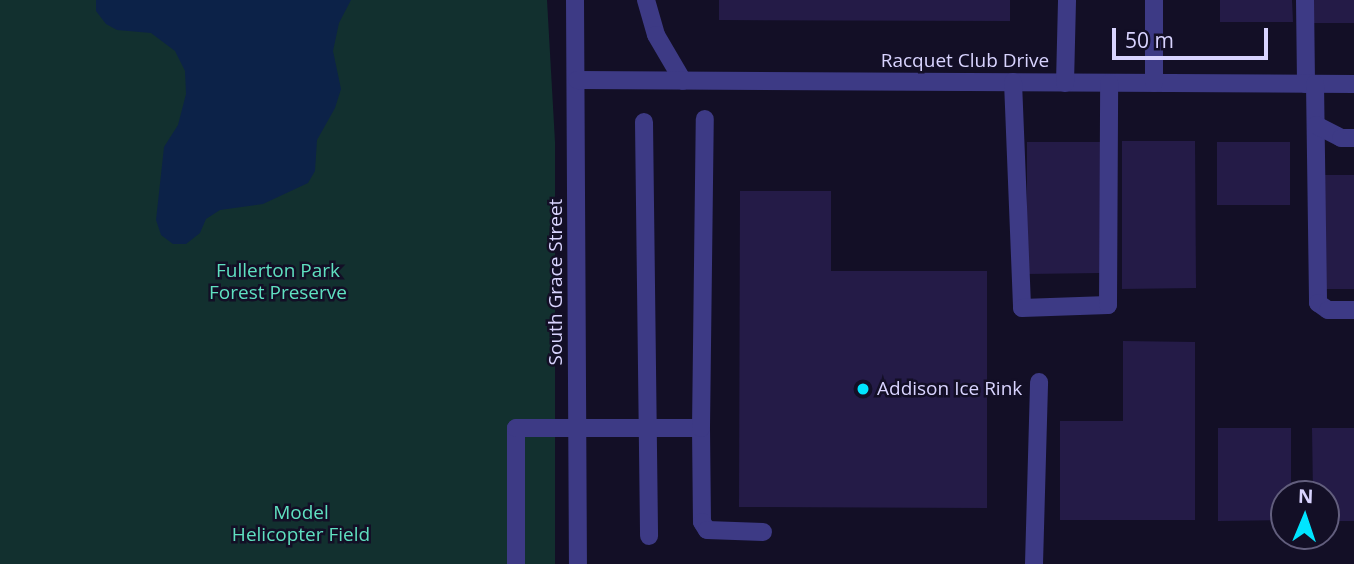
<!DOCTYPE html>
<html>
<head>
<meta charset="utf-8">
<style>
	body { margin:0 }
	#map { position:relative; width:1354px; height:564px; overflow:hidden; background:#130f26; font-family:"Open Sans",sans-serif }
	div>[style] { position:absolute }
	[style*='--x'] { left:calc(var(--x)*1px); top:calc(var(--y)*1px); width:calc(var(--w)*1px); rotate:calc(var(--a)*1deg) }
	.green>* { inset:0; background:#12302f }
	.water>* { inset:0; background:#0c2248 }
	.building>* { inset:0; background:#241b47 }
	.minor>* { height:18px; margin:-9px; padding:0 9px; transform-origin:9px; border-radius:9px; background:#3d3a85 }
	.dots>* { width:19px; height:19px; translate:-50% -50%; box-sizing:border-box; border:4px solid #130f26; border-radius:50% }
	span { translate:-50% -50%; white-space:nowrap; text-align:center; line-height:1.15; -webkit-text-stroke:5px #130f26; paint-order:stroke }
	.street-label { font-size:19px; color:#d9d4ff }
	.park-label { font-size:19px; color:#5fe0c0 }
	.poi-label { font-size:19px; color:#d9d4ff }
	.left { translate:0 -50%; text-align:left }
	.north { position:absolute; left:1270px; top:480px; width:70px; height:70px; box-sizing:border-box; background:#130f26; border:2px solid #625e7d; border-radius:50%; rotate:2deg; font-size:19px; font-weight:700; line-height:28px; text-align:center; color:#d9d4ff }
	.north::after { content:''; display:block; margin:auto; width:24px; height:32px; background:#00e5ff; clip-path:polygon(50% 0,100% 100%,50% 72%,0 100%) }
	.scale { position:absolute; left:1112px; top:28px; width:156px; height:32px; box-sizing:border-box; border:4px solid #d9d4ff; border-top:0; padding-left:9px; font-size:21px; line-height:24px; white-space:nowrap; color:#d9d4ff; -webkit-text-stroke:5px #130f26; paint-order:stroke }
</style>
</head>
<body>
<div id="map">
	<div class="green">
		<i style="clip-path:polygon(0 0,547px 0,555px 142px,555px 564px,0 564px)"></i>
	</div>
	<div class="water">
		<i style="clip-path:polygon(96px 0,351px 0,339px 23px,333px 51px,341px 89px,335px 108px,317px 140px,315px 171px,308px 183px,263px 204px,220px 210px,206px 219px,200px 233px,186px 244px,173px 244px,161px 235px,156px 220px,164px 147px,178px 125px,186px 94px,185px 71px,175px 51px,151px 33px,117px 30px,106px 24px,96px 11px)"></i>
	</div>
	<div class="building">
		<i style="clip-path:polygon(719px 0,1010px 0,1010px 21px,719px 20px)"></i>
		<i style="clip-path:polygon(1220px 0,1292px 0,1293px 22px,1220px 22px)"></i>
		<i style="clip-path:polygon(1314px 0,1354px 0,1354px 23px,1314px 23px)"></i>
		<i style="clip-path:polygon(1122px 141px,1195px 141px,1196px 288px,1122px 289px)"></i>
		<i style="clip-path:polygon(1027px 142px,1100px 142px,1100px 273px,1027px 274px)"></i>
		<i style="clip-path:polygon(1217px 142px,1290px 142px,1290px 205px,1217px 205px)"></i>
		<i style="clip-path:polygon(1320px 175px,1354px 175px,1354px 289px,1320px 289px)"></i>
		<i style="clip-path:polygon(740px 191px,831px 191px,831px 271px,987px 271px,987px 508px,739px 507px)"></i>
		<i style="clip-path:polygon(1123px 341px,1195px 342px,1195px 520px,1060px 520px,1060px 421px,1123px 421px)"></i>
		<i style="clip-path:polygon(1218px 428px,1291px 428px,1291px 494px,1284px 494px,1284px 520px,1218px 521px)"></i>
		<i style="clip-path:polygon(1312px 428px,1354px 428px,1354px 521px,1326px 521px,1326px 494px,1313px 494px)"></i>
	</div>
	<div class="minor">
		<i style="--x:575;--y:0;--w:564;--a:89.7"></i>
		<i style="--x:646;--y:0;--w:36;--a:74"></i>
		<i style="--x:656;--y:35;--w:53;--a:59.6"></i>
		<i style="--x:1305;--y:0;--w:84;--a:89.3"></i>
		<i style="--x:577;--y:80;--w:777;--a:0.29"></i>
		<i style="--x:1013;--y:82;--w:226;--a:87.7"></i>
		<i style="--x:1022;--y:308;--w:86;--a:-2"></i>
		<i style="--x:1108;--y:305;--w:222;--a:-89.7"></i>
		<i style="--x:1065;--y:83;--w:83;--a:-88.6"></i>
		<i style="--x:1154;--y:83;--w:83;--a:-90"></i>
		<i style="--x:1315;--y:84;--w:219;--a:89.2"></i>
		<i style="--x:1318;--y:303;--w:12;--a:35"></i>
		<i style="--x:1328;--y:310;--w:26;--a:0"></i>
		<i style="--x:644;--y:122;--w:414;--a:89.3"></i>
		<i style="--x:1316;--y:125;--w:28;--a:27"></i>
		<i style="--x:1341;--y:138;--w:13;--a:0"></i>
		<i style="--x:701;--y:428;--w:94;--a:89.4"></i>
		<i style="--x:702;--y:522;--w:9;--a:58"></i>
		<i style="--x:707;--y:530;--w:56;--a:2"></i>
		<i style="--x:516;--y:564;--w:136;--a:-90"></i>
		<i style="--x:516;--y:428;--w:185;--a:0"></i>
		<i style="--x:701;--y:428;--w:309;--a:-89.3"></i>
		<i style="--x:1034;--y:564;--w:182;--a:-88.4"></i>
	</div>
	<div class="dots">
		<i style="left:863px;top:389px;background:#00e5ff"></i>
	</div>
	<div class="street-label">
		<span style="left:965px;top:61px">Racquet Club Drive</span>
		<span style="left:556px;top:282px;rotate:-90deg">South Grace Street</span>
	</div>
	<div class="park-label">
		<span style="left:278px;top:282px">Fullerton Park<br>Forest Preserve</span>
		<span style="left:301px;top:524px">Model<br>Helicopter Field</span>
	</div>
	<div class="poi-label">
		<span class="left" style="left:877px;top:389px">Addison Ice Rink</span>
	</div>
	<div class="north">N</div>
	<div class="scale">50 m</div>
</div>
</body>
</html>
